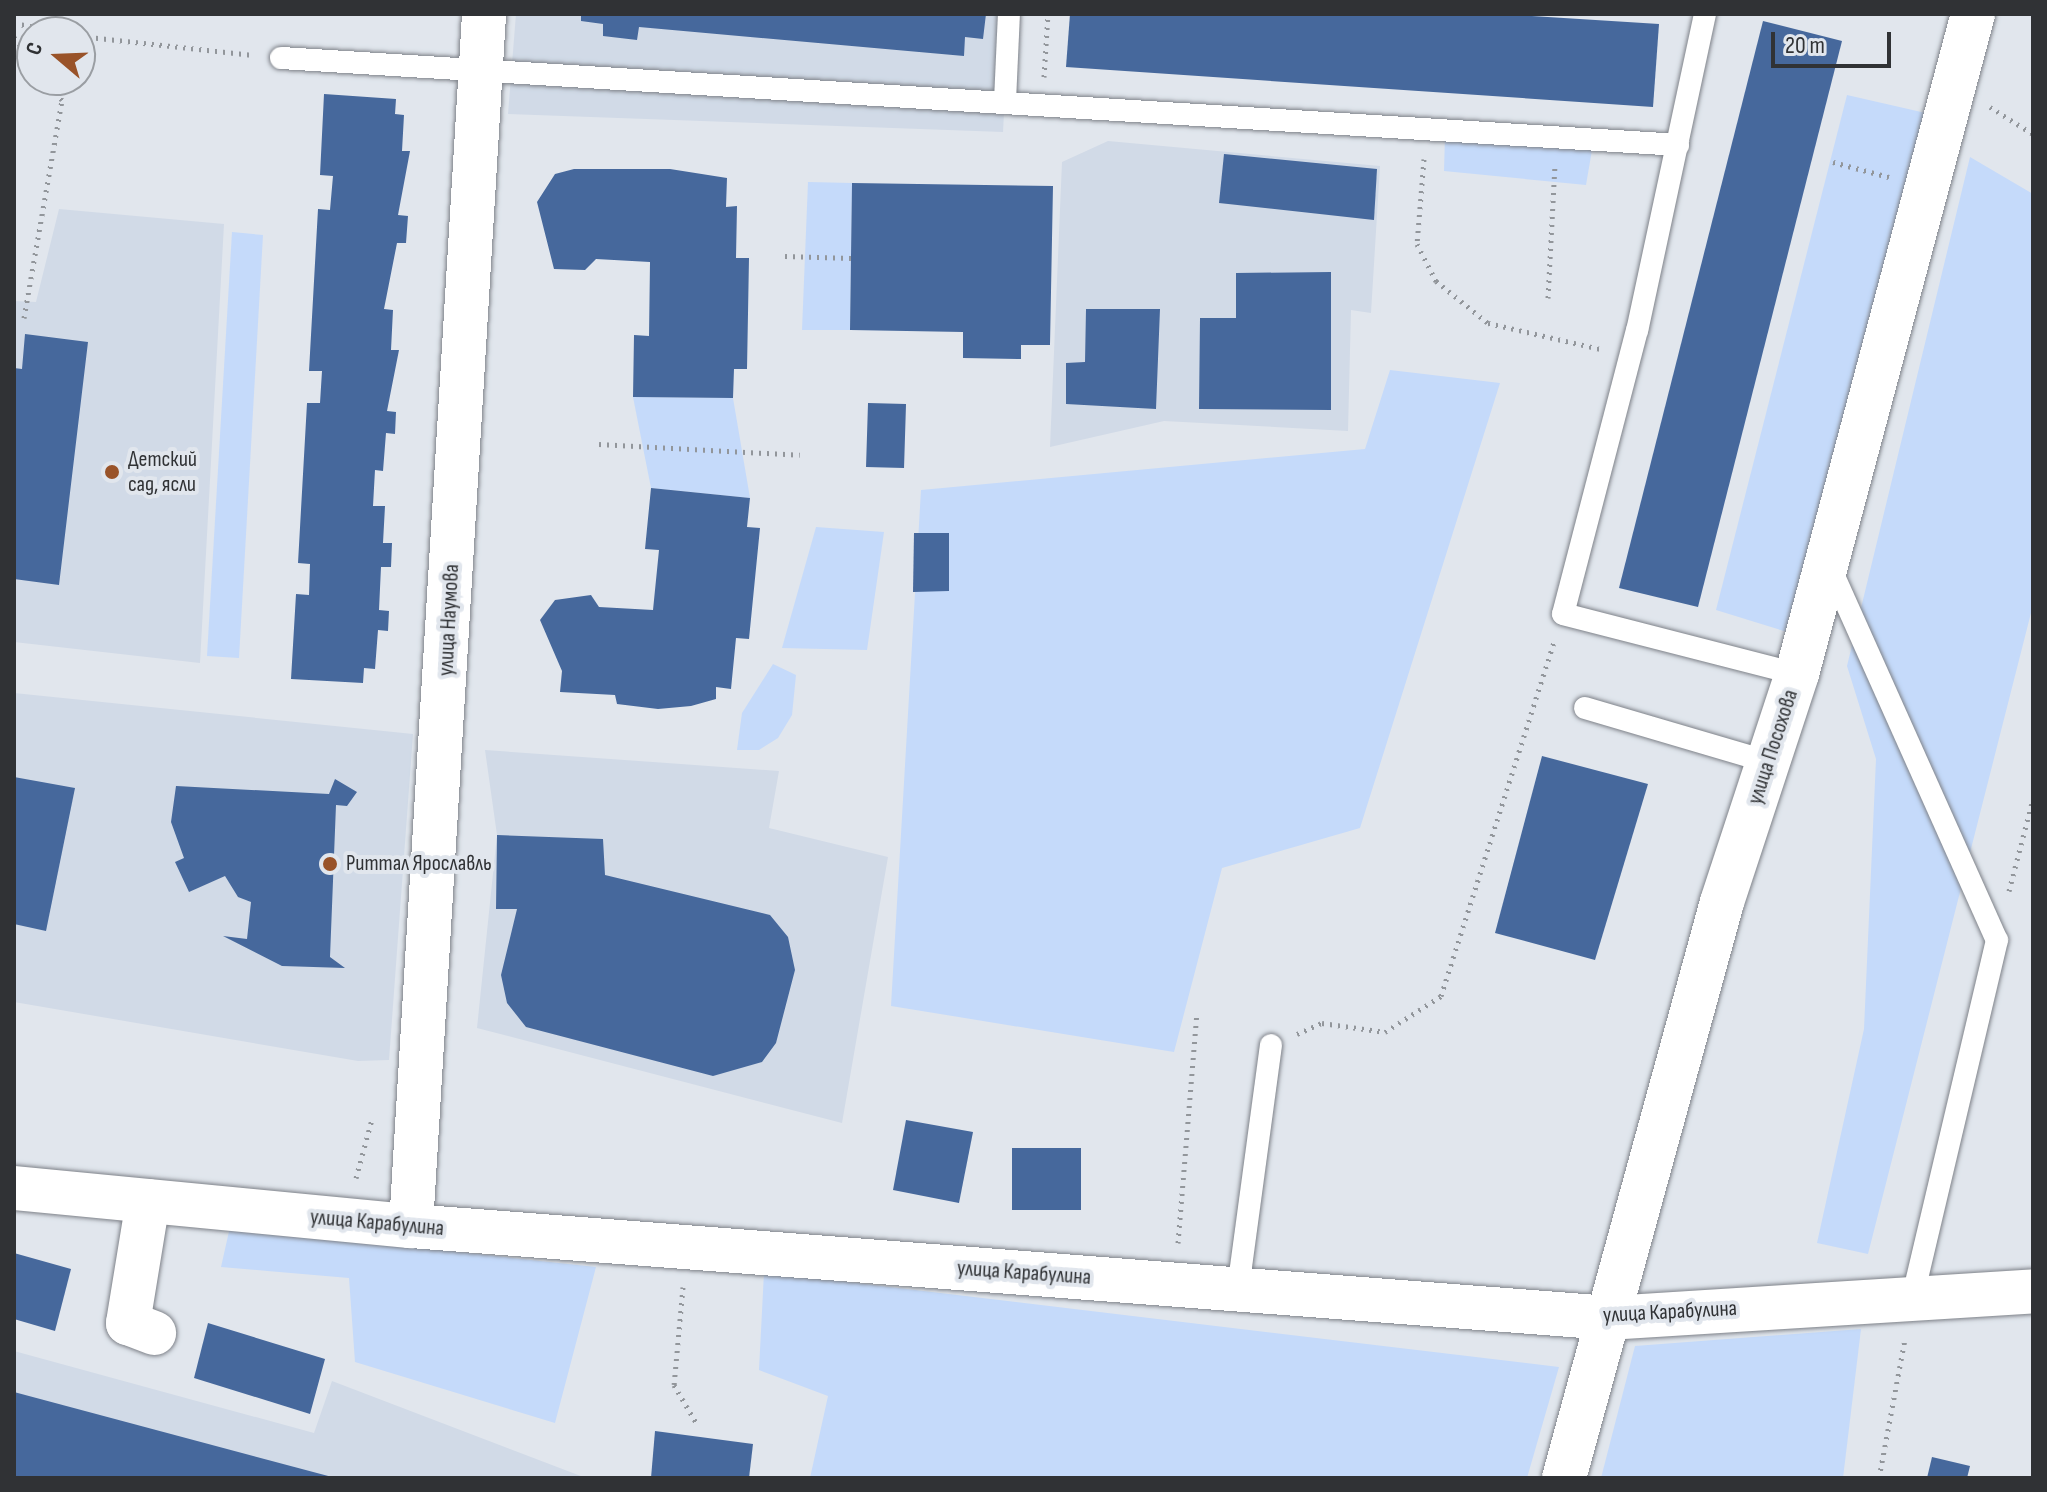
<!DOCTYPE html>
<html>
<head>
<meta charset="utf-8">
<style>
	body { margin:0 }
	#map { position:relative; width:2047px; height:1492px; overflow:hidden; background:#e1e6ed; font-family:"Sofia Sans Condensed",sans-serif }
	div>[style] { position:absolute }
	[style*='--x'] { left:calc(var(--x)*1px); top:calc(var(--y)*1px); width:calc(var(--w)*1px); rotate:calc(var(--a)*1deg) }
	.built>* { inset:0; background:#d1dae7 }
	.green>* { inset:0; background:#c5dafa }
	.building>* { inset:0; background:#46689c }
	.path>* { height:5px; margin-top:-2.5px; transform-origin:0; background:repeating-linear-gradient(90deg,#92969b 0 2px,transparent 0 8px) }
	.roads { filter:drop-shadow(0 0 2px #7e8289) drop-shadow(0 0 2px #7e8289) }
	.lane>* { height:22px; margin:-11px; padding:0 11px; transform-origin:11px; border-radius:11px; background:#fff }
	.street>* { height:44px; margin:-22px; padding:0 22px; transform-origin:22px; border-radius:22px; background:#fff }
	.dots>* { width:22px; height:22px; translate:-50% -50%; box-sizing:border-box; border:4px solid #e1e6ed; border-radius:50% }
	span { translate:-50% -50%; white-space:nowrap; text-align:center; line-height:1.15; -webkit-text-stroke:8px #e1e6ed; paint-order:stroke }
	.poi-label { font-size:22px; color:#303235 }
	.left { translate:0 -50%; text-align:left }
	.street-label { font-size:22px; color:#303235 }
	.frame { position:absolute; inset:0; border:16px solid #303235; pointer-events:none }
	.north { position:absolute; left:16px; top:16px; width:80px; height:80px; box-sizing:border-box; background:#e1e6ed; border:2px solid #9a9ea3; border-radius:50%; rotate:289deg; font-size:22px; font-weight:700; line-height:32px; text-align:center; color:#303235 }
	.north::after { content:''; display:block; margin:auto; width:28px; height:36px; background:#995329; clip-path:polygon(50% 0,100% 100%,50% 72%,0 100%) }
	.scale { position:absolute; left:1771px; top:32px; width:120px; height:36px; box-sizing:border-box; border:4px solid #303235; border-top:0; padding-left:10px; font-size:24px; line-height:28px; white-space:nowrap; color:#303235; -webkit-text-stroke:6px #e1e6ed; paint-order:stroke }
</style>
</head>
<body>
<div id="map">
	<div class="built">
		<i style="clip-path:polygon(516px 14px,1009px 14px,1003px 132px,508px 114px)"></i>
		<i style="clip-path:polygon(1108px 141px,1380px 166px,1371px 313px,1351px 310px,1348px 431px,1164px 421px,1050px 447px,1062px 162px)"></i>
		<i style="clip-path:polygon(59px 209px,224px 224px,200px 663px,14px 642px,14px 301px,36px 302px)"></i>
		<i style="clip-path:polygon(14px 693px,413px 734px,389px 1060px,358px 1061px,14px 1002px)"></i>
		<i style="clip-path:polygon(485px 750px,779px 771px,769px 828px,888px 857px,842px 1123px,477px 1028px,497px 835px)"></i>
		<i style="clip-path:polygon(14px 1351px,314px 1433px,332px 1381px,586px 1478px,14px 1478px)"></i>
	</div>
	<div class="green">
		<i style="clip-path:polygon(1847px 95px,1930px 114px,1800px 636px,1716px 610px)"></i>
		<i style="clip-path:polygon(1445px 136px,1592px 150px,1586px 185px,1444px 171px)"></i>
		<i style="clip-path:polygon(1970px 157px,2033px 194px,2033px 605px,1868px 1254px,1817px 1243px,1864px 1029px,1876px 759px,1847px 666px)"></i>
		<i style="clip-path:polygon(808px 182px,852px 183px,850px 330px,802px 330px)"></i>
		<i style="clip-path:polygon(232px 232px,263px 235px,239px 658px,207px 656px)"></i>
		<i style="clip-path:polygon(1390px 370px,1500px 383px,1360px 828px,1222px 868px,1174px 1052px,891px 1006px,921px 490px,1365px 449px)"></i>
		<i style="clip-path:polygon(633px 397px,733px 398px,750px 498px,651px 488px)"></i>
		<i style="clip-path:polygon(816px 527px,884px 532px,867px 650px,782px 648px)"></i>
		<i style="clip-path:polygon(773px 664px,796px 675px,792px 715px,778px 738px,759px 750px,737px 750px,742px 713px)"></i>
		<i style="clip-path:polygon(230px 1227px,596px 1267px,555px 1423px,355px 1362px,349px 1278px,221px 1267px)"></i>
		<i style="clip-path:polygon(764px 1272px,1559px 1367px,1527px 1478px,810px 1478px,828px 1396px,759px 1370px)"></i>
		<i style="clip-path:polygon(1861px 1329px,1843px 1478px,1601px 1478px,1635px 1346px)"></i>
	</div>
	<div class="building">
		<i style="clip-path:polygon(581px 14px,986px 14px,983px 39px,965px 37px,964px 56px,639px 27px,637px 40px,603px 36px,603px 24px,581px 21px)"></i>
		<i style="clip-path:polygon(1070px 14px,1502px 14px,1659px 24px,1653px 107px,1066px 67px)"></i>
		<i style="clip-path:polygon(1763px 21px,1842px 41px,1698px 607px,1619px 588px)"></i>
		<i style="clip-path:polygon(324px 94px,396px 99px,395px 114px,404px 115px,402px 151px,410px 151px,398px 215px,408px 216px,406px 243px,397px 243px,384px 309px,393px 310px,391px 350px,399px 350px,387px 411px,396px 412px,395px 434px,386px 433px,383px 471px,375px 470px,373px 506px,385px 506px,383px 543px,392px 543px,391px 567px,381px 567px,379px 610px,389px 611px,388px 631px,378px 630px,375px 669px,364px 668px,363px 683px,291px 679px,296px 594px,309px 595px,310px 564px,298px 563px,307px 403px,320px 403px,322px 371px,309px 371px,318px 209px,330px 210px,333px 176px,320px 175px)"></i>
		<i style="clip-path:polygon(1224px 154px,1377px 169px,1374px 220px,1219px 203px)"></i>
		<i style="clip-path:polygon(574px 169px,670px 169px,727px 178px,726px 207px,737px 206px,736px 258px,749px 258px,747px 369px,734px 369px,733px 398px,633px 397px,634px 335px,649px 336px,650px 262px,596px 259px,585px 270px,554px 269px,537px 202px,555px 174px)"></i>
		<i style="clip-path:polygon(852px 183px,1053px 186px,1050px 345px,1021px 345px,1021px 359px,963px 358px,963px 332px,850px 330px)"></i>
		<i style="clip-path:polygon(1331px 272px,1331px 410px,1199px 409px,1200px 318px,1236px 318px,1236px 273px)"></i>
		<i style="clip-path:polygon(1086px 309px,1160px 309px,1156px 409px,1066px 404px,1066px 363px,1085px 362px)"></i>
		<i style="clip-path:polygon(25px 334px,88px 342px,59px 585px,14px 579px,14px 368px,22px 369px)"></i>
		<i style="clip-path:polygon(868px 403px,906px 404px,904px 468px,866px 467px)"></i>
		<i style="clip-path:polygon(651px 488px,750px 498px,747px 527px,760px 528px,749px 639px,736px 638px,731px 689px,716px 687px,716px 699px,691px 706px,658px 709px,617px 704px,615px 695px,560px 692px,562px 671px,540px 620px,555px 600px,591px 595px,599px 607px,653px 610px,659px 550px,645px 549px)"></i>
		<i style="clip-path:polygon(914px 533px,949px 533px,949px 591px,913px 592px)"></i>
		<i style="clip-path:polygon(1542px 756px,1648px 784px,1595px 960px,1495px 933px)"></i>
		<i style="clip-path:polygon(14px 777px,75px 788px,46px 931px,14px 924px)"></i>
		<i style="clip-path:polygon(335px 779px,357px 792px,347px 806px,336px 805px,330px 957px,345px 968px,282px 966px,223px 936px,247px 939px,251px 902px,238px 897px,225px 876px,189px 892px,175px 862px,184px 858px,171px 822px,176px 786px,329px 794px)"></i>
		<i style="clip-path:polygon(497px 835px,603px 839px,605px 875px,770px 915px,788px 937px,795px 970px,776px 1043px,762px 1062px,713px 1076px,526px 1027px,507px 1003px,501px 975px,517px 909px,496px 909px)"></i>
		<i style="clip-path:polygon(906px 1120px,973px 1132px,959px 1203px,893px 1190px)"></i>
		<i style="clip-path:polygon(1012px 1148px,1081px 1148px,1081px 1210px,1012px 1210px)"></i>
		<i style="clip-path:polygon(14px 1253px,71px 1269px,55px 1331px,14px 1319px)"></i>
		<i style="clip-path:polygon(208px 1323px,325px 1359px,310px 1414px,194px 1378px)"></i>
		<i style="clip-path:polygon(14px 1392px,332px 1477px,332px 1478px,14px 1478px)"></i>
		<i style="clip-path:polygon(655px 1431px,753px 1444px,749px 1478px,651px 1478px)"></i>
		<i style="clip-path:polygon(1932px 1457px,1970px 1466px,1967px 1478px,1927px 1478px)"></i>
	</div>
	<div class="path">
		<i style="--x:14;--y:23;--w:48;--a:10.8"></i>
		<i style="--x:80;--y:36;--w:174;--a:6.3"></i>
		<i style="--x:14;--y:37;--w:30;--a:53"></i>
		<i style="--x:1044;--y:77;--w:63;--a:-86.4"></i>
		<i style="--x:1990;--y:107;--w:51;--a:32.1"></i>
		<i style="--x:1424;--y:159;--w:85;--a:94.7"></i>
		<i style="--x:1417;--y:244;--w:42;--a:62.8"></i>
		<i style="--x:1436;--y:281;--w:67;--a:38.9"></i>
		<i style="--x:1488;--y:323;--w:116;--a:13"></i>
		<i style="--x:1833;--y:162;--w:58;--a:15"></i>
		<i style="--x:785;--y:256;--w:66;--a:1.7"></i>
		<i style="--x:1548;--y:298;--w:132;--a:-87"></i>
		<i style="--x:24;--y:318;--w:221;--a:-80.1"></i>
		<i style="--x:62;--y:100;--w:25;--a:-127"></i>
		<i style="--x:599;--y:444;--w:201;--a:3.1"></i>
		<i style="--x:2009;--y:891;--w:95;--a:-75.4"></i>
		<i style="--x:1297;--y:1034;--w:27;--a:-24"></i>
		<i style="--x:1322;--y:1023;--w:64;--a:8.1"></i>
		<i style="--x:1385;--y:1032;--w:67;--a:-32.7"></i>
		<i style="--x:1441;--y:996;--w:373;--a:-72.3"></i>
		<i style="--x:356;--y:1178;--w:61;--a:-74.8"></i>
		<i style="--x:1178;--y:1243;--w:231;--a:-85.3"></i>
		<i style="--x:683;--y:1287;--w:98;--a:95.2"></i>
		<i style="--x:674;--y:1385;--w:45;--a:59.5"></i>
		<i style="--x:1879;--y:1478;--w:141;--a:-79.4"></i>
	</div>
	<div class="roads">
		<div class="lane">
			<i style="--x:1705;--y:14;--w:323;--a:102.1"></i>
			<i style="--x:1637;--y:330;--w:293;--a:104.6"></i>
			<i style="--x:1563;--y:614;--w:242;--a:14.4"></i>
			<i style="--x:281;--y:58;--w:1400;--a:3.56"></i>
			<i style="--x:1005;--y:101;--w:87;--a:-87.4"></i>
			<i style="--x:1829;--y:565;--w:411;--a:65.9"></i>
			<i style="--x:1997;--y:940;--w:365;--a:103.3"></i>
			<i style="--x:1585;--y:708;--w:191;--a:16.4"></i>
			<i style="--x:1238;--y:1289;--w:246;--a:-82.3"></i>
		</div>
		<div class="street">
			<i style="--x:14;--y:1188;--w:399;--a:5.5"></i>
			<i style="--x:411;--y:1226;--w:1202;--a:4.39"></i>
			<i style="--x:1609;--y:1318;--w:425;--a:-3.6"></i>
			<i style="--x:148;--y:1201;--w:124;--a:99.3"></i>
			<i style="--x:128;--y:1323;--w:28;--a:21"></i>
			<i style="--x:411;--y:1226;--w:1214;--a:-86.55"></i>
			<i style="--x:1564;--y:1478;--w:597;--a:-74.66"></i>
			<i style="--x:1722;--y:902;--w:240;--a:-71.8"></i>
			<i style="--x:1797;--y:674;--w:683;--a:-75.07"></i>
		</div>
	</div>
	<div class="dots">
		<i style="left:112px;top:472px;background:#995329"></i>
		<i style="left:330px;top:864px;background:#995329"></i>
	</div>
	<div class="poi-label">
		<span class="left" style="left:128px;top:472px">Детский<br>сад, ясли</span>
		<span class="left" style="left:346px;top:864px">Риттал Ярославль</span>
	</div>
	<div class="street-label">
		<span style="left:449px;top:620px;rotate:-87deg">улица Наумова</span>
		<span style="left:1773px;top:747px;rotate:-72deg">улица Посохова</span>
		<span style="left:377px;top:1223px;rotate:5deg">улица Карабулина</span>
		<span style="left:1024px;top:1273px;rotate:4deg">улица Карабулина</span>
		<span style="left:1670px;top:1312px;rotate:-3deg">улица Карабулина</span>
	</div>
	<div class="frame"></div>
	<div class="north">С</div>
	<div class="scale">20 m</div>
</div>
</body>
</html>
